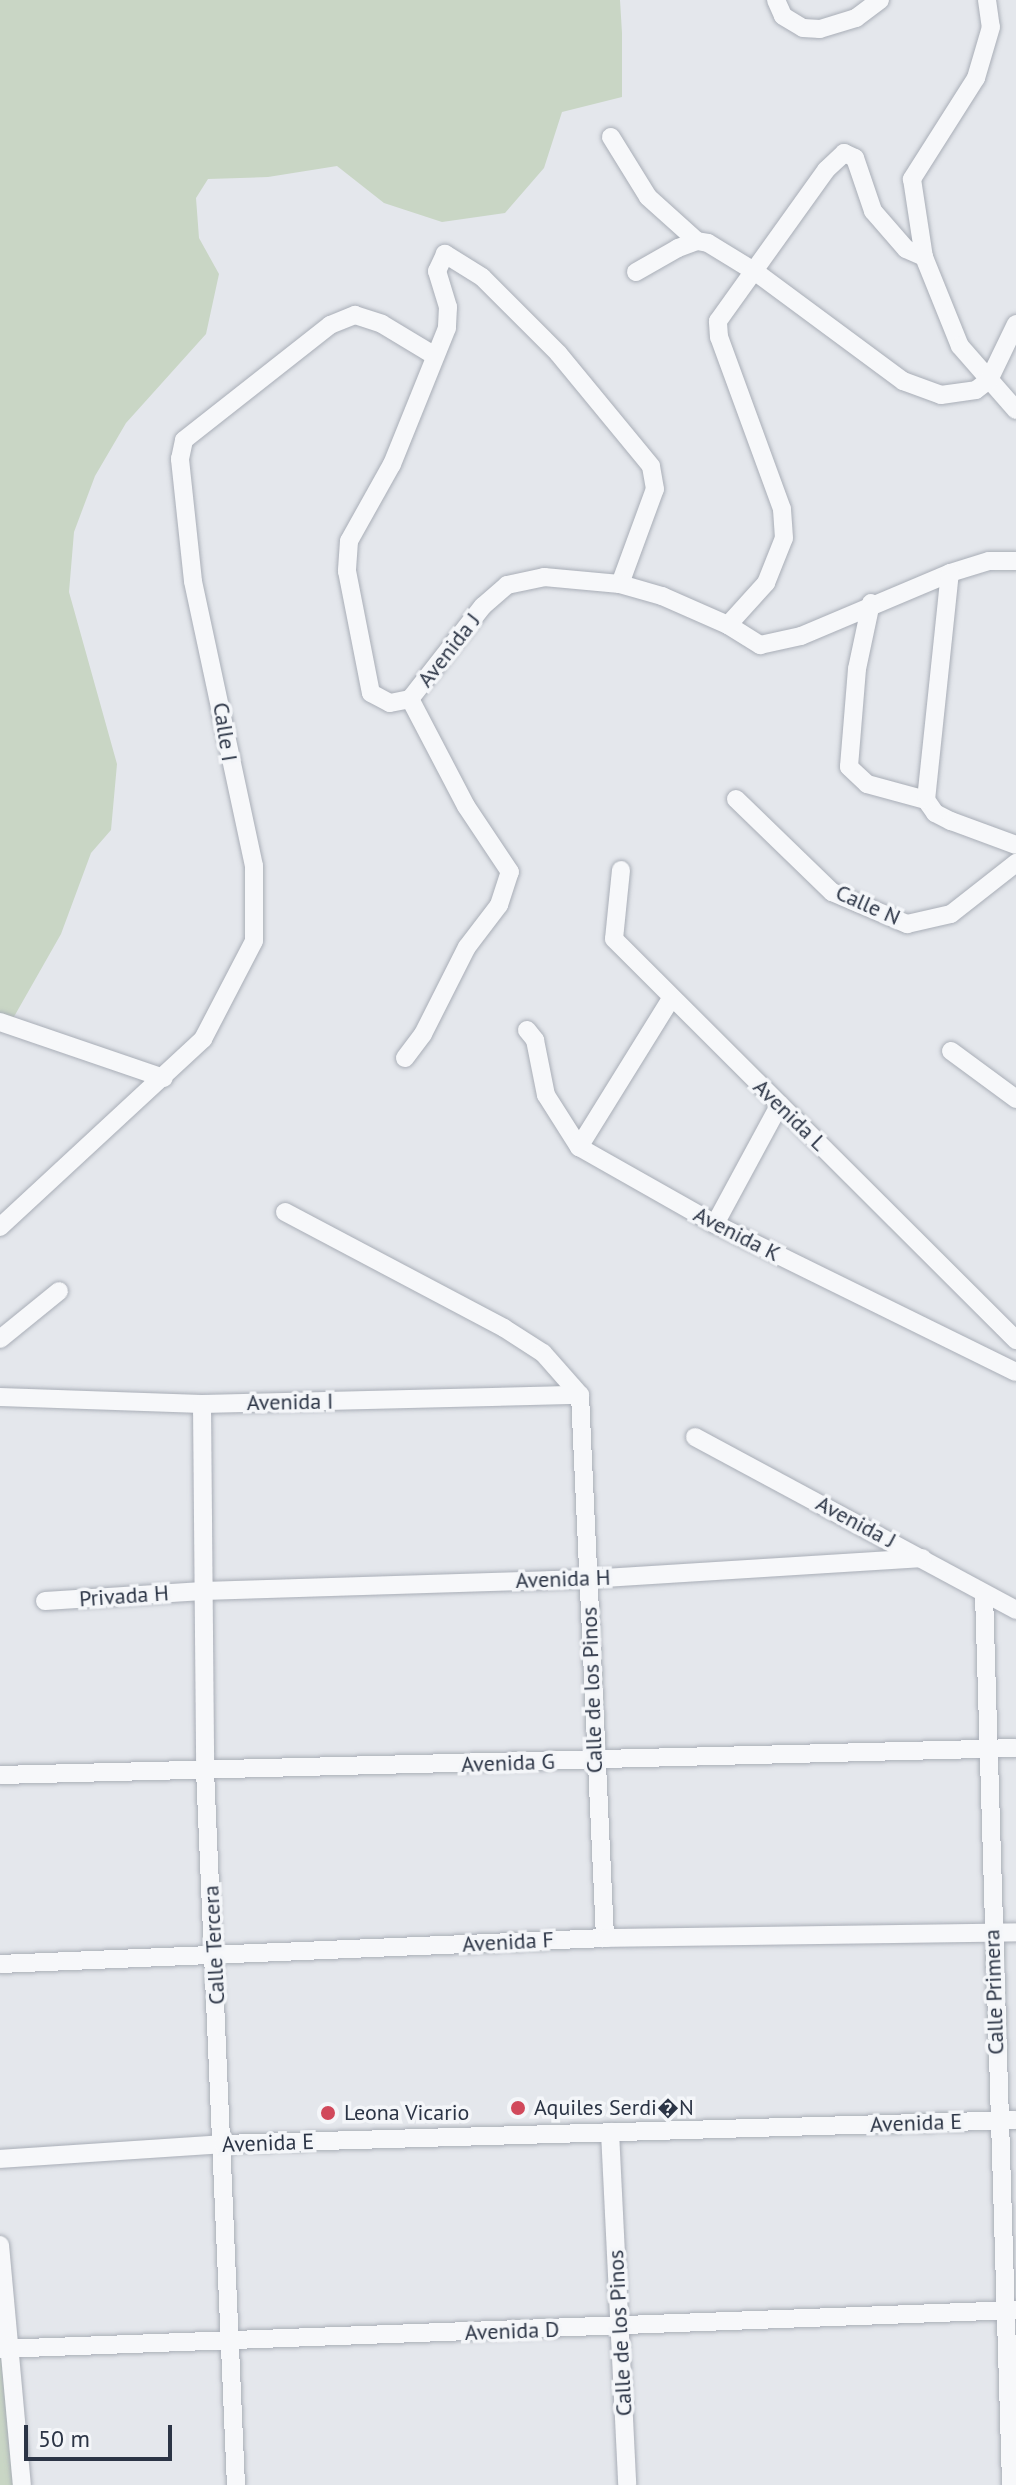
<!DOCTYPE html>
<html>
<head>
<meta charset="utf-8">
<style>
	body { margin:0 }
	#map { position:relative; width:1016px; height:2485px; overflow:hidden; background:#e4e7ec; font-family:"PT Sans",sans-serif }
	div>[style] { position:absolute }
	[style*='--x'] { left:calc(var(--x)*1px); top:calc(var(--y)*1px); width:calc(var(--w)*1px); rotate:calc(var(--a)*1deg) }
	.green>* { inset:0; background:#c9d6c5 }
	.roads { filter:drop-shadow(0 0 2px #a9aeb7) drop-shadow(0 0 2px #a9aeb7) }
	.minor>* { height:18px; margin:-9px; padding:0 9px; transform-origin:9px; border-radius:9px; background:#f7f8fa }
	.dots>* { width:22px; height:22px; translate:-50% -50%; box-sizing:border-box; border:4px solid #f4f6f9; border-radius:50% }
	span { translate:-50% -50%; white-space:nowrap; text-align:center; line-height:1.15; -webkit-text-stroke:7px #f4f6f9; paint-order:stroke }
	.street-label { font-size:22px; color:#2b3445 }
	.poi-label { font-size:22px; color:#2b3445 }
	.left { translate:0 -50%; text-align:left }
	.scale { position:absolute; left:24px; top:2425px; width:148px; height:36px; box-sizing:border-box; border:4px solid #2b3445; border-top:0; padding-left:10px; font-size:24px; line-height:28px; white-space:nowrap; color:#2b3445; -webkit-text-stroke:6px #f4f6f9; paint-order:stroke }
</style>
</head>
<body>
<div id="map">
	<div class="green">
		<i style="clip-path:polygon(0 0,620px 0,622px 33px,622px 97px,562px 112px,544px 168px,505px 213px,442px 222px,384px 203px,337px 166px,268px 177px,208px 179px,196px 198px,199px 238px,219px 274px,206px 334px,126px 423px,95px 476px,74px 532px,69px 592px,117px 764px,111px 830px,91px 853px,61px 934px,11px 1022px,0 1021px)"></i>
		<i style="clip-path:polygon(0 2245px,16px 2485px,0 2485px)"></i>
	</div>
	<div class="roads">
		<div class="minor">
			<i style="--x:776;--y:0;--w:17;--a:66"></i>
			<i style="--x:783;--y:16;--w:23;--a:31"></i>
			<i style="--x:803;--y:28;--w:17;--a:3"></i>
			<i style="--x:820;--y:29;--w:38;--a:-17"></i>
			<i style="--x:856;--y:18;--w:30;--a:-37"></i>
			<i style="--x:987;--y:0;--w:27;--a:82"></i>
			<i style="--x:991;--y:27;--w:53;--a:106.4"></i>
			<i style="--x:976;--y:78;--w:120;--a:122.4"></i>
			<i style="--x:912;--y:179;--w:79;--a:81.3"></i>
			<i style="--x:924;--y:257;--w:96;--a:68"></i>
			<i style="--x:960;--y:346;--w:85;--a:48.8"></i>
			<i style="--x:611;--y:137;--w:70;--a:58.3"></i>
			<i style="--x:648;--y:197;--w:66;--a:41.9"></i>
			<i style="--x:636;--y:272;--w:48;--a:-29.7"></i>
			<i style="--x:678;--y:248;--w:20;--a:-20"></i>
			<i style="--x:697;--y:241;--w:11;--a:10"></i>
			<i style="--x:708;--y:243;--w:57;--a:31.5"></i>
			<i style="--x:757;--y:273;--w:182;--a:36.5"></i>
			<i style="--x:903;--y:381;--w:40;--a:20.2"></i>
			<i style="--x:941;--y:395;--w:35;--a:-8"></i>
			<i style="--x:976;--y:390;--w:16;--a:-38"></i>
			<i style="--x:989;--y:380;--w:62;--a:-64.3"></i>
			<i style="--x:620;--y:584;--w:101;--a:-69.8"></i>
			<i style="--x:655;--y:489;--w:23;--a:-100"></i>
			<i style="--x:651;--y:466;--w:146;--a:-129.5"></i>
			<i style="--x:558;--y:353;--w:107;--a:-135"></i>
			<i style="--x:482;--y:277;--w:44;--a:-148.1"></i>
			<i style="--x:445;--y:254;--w:19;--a:115"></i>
			<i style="--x:437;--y:271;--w:38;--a:73"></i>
			<i style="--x:448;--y:307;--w:21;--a:93"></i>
			<i style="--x:447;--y:328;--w:147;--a:112"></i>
			<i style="--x:392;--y:464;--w:88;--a:119.2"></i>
			<i style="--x:349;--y:541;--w:30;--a:94"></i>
			<i style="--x:347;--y:571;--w:124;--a:78.9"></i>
			<i style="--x:371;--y:693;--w:21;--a:28"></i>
			<i style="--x:390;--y:703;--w:20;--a:-11"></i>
			<i style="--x:410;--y:699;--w:118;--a:-51.9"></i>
			<i style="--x:483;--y:606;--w:32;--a:-41"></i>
			<i style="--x:507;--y:585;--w:38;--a:-12"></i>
			<i style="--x:544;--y:577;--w:76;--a:5.3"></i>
			<i style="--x:620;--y:584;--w:44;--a:15.9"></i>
			<i style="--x:662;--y:596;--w:72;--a:23.7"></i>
			<i style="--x:728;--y:625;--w:38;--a:32"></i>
			<i style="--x:760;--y:645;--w:42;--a:-12.4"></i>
			<i style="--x:801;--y:636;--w:162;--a:-22.9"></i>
			<i style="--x:950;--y:573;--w:41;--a:-17.1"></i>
			<i style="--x:989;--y:561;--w:27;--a:0"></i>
			<i style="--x:871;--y:603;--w:67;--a:102"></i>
			<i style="--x:857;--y:669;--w:98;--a:94.7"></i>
			<i style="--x:849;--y:767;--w:25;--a:43"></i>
			<i style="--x:867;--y:784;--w:61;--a:15.2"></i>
			<i style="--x:926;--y:800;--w:16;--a:55"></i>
			<i style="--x:935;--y:813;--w:18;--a:27"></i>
			<i style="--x:951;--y:821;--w:69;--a:20.3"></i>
			<i style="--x:728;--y:625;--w:57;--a:-47.9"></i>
			<i style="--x:766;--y:583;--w:48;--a:-68.2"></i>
			<i style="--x:784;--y:538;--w:29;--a:-94"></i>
			<i style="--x:782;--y:509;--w:183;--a:-110.1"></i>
			<i style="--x:719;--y:337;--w:16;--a:-94"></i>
			<i style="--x:718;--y:321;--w:186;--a:-54.4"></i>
			<i style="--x:826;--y:170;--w:25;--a:-43"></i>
			<i style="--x:844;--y:153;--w:12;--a:24"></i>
			<i style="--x:855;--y:158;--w:56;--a:71.2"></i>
			<i style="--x:873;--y:211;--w:50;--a:49"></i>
			<i style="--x:906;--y:249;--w:20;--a:24"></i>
			<i style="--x:736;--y:799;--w:134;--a:44.1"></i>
			<i style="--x:832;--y:892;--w:82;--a:23.1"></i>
			<i style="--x:907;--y:924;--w:45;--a:-12.8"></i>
			<i style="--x:951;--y:914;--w:83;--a:-38.1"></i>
			<i style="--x:926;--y:800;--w:228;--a:-84"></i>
			<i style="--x:621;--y:870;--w:69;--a:95.8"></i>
			<i style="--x:614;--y:939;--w:568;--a:44.93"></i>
			<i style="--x:0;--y:1022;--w:173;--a:18.9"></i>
			<i style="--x:527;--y:1030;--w:13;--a:51"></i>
			<i style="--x:535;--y:1040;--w:56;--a:78.7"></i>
			<i style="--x:546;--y:1095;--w:62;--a:57.6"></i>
			<i style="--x:579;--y:1147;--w:156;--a:29.5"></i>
			<i style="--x:715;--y:1224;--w:335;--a:26.2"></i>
			<i style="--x:951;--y:1051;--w:81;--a:36.4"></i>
			<i style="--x:405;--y:1058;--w:30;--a:-53"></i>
			<i style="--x:423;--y:1034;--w:97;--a:-63.2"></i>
			<i style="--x:467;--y:947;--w:53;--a:-52.7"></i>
			<i style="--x:499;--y:905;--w:35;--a:-72"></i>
			<i style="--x:510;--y:872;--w:79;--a:-123.7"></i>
			<i style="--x:466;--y:806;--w:121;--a:-117.6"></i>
			<i style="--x:579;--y:1147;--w:173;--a:-58.2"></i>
			<i style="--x:285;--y:1212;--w:248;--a:27.9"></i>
			<i style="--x:504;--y:1328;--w:46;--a:32.7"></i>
			<i style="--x:543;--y:1353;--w:56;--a:48.6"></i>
			<i style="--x:715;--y:1224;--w:136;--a:-61.6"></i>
			<i style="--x:0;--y:1227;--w:277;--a:-42.8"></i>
			<i style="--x:203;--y:1039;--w:110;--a:-62.5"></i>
			<i style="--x:254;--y:941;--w:75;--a:-90"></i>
			<i style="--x:254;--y:866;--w:291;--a:-102.1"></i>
			<i style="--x:193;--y:581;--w:123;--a:-96.1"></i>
			<i style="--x:180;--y:459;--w:19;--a:-78"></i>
			<i style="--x:184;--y:440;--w:186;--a:-38.2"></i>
			<i style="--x:330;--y:325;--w:27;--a:-22"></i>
			<i style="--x:355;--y:315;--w:28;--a:18"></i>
			<i style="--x:382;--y:324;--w:62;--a:31.1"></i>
			<i style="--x:0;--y:1339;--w:76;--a:-39.1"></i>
			<i style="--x:580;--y:1395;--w:544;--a:87.36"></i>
			<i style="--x:0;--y:1397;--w:202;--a:2"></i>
			<i style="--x:202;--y:1404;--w:378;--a:-1.4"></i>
			<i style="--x:202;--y:1404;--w:366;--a:89.5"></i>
			<i style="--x:205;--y:1770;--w:716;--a:87.52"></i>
			<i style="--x:695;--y:1437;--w:365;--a:28.3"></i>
			<i style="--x:984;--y:1594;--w:891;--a:88.26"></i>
			<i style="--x:45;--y:1601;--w:158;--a:-3.6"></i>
			<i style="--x:203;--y:1591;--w:386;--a:-1.8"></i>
			<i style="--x:589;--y:1579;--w:334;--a:-3.6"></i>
			<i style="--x:0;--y:1775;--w:1016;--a:-1.52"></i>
			<i style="--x:0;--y:1964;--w:606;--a:-2.46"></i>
			<i style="--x:605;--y:1938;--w:411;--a:-0.8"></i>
			<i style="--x:610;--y:2132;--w:353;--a:87.2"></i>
			<i style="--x:0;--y:2159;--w:224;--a:-3.8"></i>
			<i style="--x:223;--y:2144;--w:793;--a:-1.73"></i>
			<i style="--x:0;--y:2245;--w:241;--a:84.8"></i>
			<i style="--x:0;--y:2349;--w:1017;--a:-2.2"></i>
		</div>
	</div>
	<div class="dots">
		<i style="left:518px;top:2108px;background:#d1495b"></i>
		<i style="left:328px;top:2113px;background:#d1495b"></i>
	</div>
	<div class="street-label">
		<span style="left:449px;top:650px;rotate:-52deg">Avenida J</span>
		<span style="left:225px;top:732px;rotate:81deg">Calle I</span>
		<span style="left:868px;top:905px;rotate:24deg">Calle N</span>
		<span style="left:790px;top:1115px;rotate:44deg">Avenida L</span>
		<span style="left:737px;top:1234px;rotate:27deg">Avenida K</span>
		<span style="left:290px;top:1402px;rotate:-1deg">Avenida I</span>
		<span style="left:856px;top:1522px;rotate:28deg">Avenida J</span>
		<span style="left:563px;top:1579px;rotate:-2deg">Avenida H</span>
		<span style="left:124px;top:1596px;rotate:-4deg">Privada H</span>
		<span style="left:592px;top:1690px;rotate:-92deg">Calle de los Pinos</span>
		<span style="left:508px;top:1763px;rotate:-2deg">Avenida G</span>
		<span style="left:508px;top:1942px;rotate:-3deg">Avenida F</span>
		<span style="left:214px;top:1945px;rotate:-93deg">Calle Tercera</span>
		<span style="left:994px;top:1992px;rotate:-92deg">Calle Primera</span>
		<span style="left:916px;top:2123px;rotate:-2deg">Avenida E</span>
		<span style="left:268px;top:2143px;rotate:-2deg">Avenida E</span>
		<span style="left:512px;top:2331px;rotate:-2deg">Avenida D</span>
		<span style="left:620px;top:2333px;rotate:-93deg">Calle de los Pinos</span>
	</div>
	<div class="poi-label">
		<span class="left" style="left:534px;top:2108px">Aquiles Serdi�N</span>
		<span class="left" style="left:344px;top:2113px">Leona Vicario</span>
	</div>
	<div class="scale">50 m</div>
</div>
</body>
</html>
